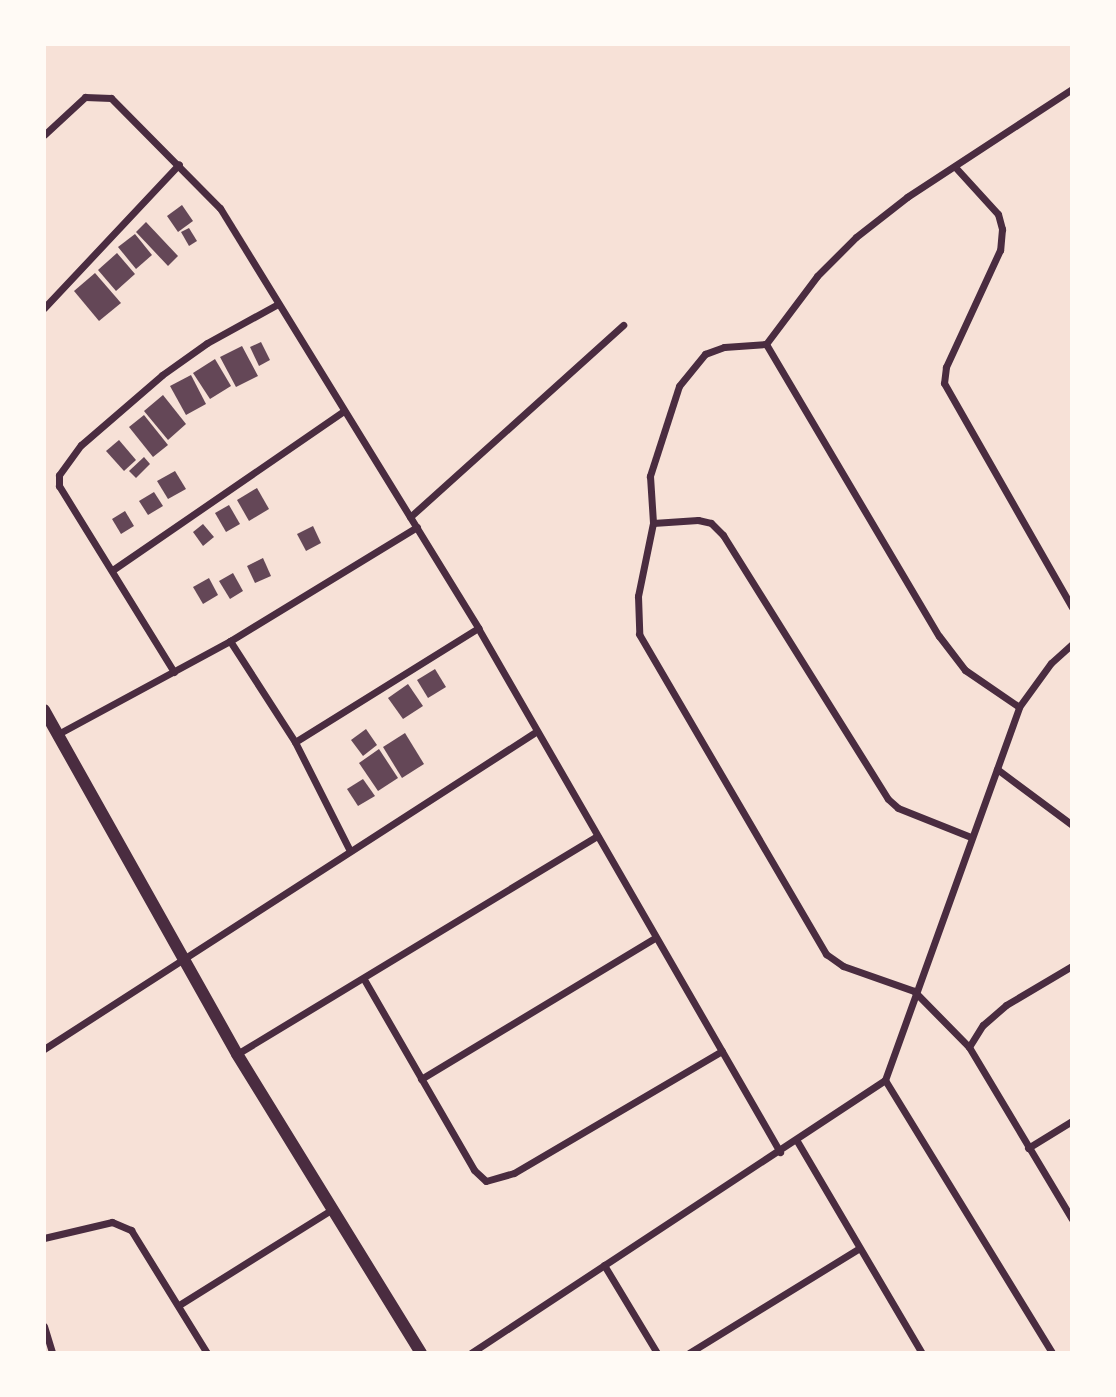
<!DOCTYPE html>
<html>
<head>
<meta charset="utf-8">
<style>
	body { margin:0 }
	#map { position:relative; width:1116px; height:1397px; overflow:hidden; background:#f7e1d7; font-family:"Titillium Web",sans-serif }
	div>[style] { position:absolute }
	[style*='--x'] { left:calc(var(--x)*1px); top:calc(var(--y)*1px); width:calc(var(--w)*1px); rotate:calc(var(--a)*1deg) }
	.building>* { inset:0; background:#644757 }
	.minor>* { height:7px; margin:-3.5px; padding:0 3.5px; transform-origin:3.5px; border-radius:3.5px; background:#4a2c40 }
	.tertiary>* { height:12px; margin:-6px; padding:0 6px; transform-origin:6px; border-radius:6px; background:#4a2c40 }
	span { translate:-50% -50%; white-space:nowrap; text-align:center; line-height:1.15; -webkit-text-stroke:5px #fffaf5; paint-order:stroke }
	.frame { position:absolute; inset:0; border:46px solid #fffaf5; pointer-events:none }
</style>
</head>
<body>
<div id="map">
	<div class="building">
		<i style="clip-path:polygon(182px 205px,193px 221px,178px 232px,167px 216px)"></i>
		<i style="clip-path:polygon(146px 222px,178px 256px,168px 266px,136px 232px)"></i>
		<i style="clip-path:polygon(189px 228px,197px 241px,189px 246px,181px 232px)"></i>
		<i style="clip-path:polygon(135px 234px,152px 255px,136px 269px,118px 247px)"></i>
		<i style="clip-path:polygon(117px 253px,135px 274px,116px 291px,98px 270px)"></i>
		<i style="clip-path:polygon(95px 273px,121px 303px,99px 321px,74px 291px)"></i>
		<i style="clip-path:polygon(261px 342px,270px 360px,259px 366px,250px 347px)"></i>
		<i style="clip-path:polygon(242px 346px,258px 376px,236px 387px,220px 357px)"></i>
		<i style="clip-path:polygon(215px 359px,231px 386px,210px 399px,193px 373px)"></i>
		<i style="clip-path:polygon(191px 375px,206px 404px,186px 415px,170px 386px)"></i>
		<i style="clip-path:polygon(163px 395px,186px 424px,168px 440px,144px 411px)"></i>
		<i style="clip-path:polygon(144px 415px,168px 445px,153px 457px,129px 427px)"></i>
		<i style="clip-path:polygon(119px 440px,136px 460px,124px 471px,106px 451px)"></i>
		<i style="clip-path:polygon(144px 457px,150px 464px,136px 478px,129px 471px)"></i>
		<i style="clip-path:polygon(175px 471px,186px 489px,168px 499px,157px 481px)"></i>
		<i style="clip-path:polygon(257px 488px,269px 509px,249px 521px,237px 500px)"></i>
		<i style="clip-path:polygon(154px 492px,163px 506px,148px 515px,139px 501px)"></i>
		<i style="clip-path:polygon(229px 505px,240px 524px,226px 532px,215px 513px)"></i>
		<i style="clip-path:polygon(125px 511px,134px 526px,121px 534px,112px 519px)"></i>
		<i style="clip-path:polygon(203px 524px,214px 537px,203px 546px,193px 532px)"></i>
		<i style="clip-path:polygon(313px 526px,321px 543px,306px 551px,297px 534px)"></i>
		<i style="clip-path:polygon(263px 558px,271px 576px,255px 583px,247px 566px)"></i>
		<i style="clip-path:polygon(233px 573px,243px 591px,230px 599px,219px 581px)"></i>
		<i style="clip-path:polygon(209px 578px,218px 595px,203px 604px,193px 587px)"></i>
		<i style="clip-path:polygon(435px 669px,446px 687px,428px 698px,417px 680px)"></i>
		<i style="clip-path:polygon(408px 684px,423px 706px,403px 719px,388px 698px)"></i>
		<i style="clip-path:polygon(366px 729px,377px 745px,363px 756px,351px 740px)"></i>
		<i style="clip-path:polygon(405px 733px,424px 764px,402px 778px,383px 747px)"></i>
		<i style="clip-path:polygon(379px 749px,398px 778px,378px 791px,359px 763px)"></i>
		<i style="clip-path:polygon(363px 779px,375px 796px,358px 806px,347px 789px)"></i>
	</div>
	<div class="minor">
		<i style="--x:44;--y:135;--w:56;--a:-42.8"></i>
		<i style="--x:85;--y:97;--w:26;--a:2"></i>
		<i style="--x:111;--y:98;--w:155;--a:45.3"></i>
		<i style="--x:220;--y:208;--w:493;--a:58.4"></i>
		<i style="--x:478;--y:628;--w:605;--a:60.04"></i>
		<i style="--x:956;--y:168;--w:62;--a:47.6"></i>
		<i style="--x:998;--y:214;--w:16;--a:75"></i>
		<i style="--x:1002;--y:229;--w:21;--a:95"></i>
		<i style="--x:1000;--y:250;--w:129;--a:114.8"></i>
		<i style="--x:946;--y:367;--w:16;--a:97"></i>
		<i style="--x:944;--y:383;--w:258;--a:60.3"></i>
		<i style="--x:44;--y:308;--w:197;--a:-46.8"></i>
		<i style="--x:766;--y:344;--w:42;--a:175.9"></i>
		<i style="--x:724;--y:347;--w:20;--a:160"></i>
		<i style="--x:705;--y:354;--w:41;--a:129.1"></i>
		<i style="--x:679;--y:386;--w:95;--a:107.9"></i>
		<i style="--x:650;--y:476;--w:47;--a:86.3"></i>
		<i style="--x:653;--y:523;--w:75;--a:101.6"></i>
		<i style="--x:638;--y:596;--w:38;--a:88"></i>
		<i style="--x:639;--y:634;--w:371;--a:59.7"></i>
		<i style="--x:826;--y:954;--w:21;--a:35"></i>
		<i style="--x:843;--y:966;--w:75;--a:19.4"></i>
		<i style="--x:914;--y:991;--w:78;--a:45.5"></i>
		<i style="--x:969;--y:1047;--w:200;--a:59.1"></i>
		<i style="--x:766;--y:344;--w:339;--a:59.4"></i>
		<i style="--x:939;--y:636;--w:43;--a:52.6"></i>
		<i style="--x:965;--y:670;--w:65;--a:34.4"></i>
		<i style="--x:766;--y:344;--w:85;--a:-53.1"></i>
		<i style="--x:817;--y:276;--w:55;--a:-45"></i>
		<i style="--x:856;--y:237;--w:65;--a:-38.1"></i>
		<i style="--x:907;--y:197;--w:197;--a:-33.2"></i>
		<i style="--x:410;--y:517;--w:287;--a:-42"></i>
		<i style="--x:653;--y:523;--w:45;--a:-3.8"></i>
		<i style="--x:698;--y:520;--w:13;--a:13"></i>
		<i style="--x:711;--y:523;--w:17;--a:45"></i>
		<i style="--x:723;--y:535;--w:311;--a:58"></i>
		<i style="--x:888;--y:799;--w:13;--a:42"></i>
		<i style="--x:898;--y:808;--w:79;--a:21.7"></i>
		<i style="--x:114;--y:569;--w:279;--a:-34.5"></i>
		<i style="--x:230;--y:641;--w:120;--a:57.2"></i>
		<i style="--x:295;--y:742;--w:122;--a:63.2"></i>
		<i style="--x:174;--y:672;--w:219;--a:-121.7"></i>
		<i style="--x:59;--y:486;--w:11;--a:-90"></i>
		<i style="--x:59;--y:475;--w:37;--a:-54"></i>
		<i style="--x:81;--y:445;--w:107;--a:-40.8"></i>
		<i style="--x:162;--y:375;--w:55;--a:-35.4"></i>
		<i style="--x:207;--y:343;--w:81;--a:-28.8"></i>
		<i style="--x:58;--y:734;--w:196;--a:-28.4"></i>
		<i style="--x:230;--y:641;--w:219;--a:-31.4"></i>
		<i style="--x:295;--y:742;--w:216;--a:-31.9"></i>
		<i style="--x:997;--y:769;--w:94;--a:36.7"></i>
		<i style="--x:365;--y:981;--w:218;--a:60"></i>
		<i style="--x:474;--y:1170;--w:16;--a:43"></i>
		<i style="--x:486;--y:1181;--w:29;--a:-16"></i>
		<i style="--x:514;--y:1173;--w:241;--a:-30.4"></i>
		<i style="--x:969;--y:1047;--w:26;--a:-58"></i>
		<i style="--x:983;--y:1025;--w:30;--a:-41"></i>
		<i style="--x:1006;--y:1005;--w:77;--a:-30.6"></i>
		<i style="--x:44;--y:1049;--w:583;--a:-32.82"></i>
		<i style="--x:237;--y:1054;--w:421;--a:-31.2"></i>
		<i style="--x:421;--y:1079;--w:273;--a:-31.1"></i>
		<i style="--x:885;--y:1080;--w:320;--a:58.5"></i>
		<i style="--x:797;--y:1141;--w:246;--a:59.5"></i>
		<i style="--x:1028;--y:1148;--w:52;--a:-31.5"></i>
		<i style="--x:44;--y:1238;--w:70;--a:-13.2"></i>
		<i style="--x:112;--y:1222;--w:21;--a:23"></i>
		<i style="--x:131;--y:1230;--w:145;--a:58.3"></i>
		<i style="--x:604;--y:1265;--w:103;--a:58.9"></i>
		<i style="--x:179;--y:1305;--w:179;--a:-32"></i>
		<i style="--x:44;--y:1326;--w:28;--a:73"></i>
		<i style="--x:471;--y:1353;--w:496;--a:-33.4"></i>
		<i style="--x:885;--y:1080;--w:396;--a:-70.2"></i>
		<i style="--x:1019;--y:707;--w:54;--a:-54"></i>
		<i style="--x:1051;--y:663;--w:28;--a:-42"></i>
		<i style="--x:689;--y:1353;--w:198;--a:-31.6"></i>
	</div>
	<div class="tertiary">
		<i style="--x:44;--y:710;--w:394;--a:60.7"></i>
		<i style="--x:237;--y:1054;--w:351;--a:58.4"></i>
	</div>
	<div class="frame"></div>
</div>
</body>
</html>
